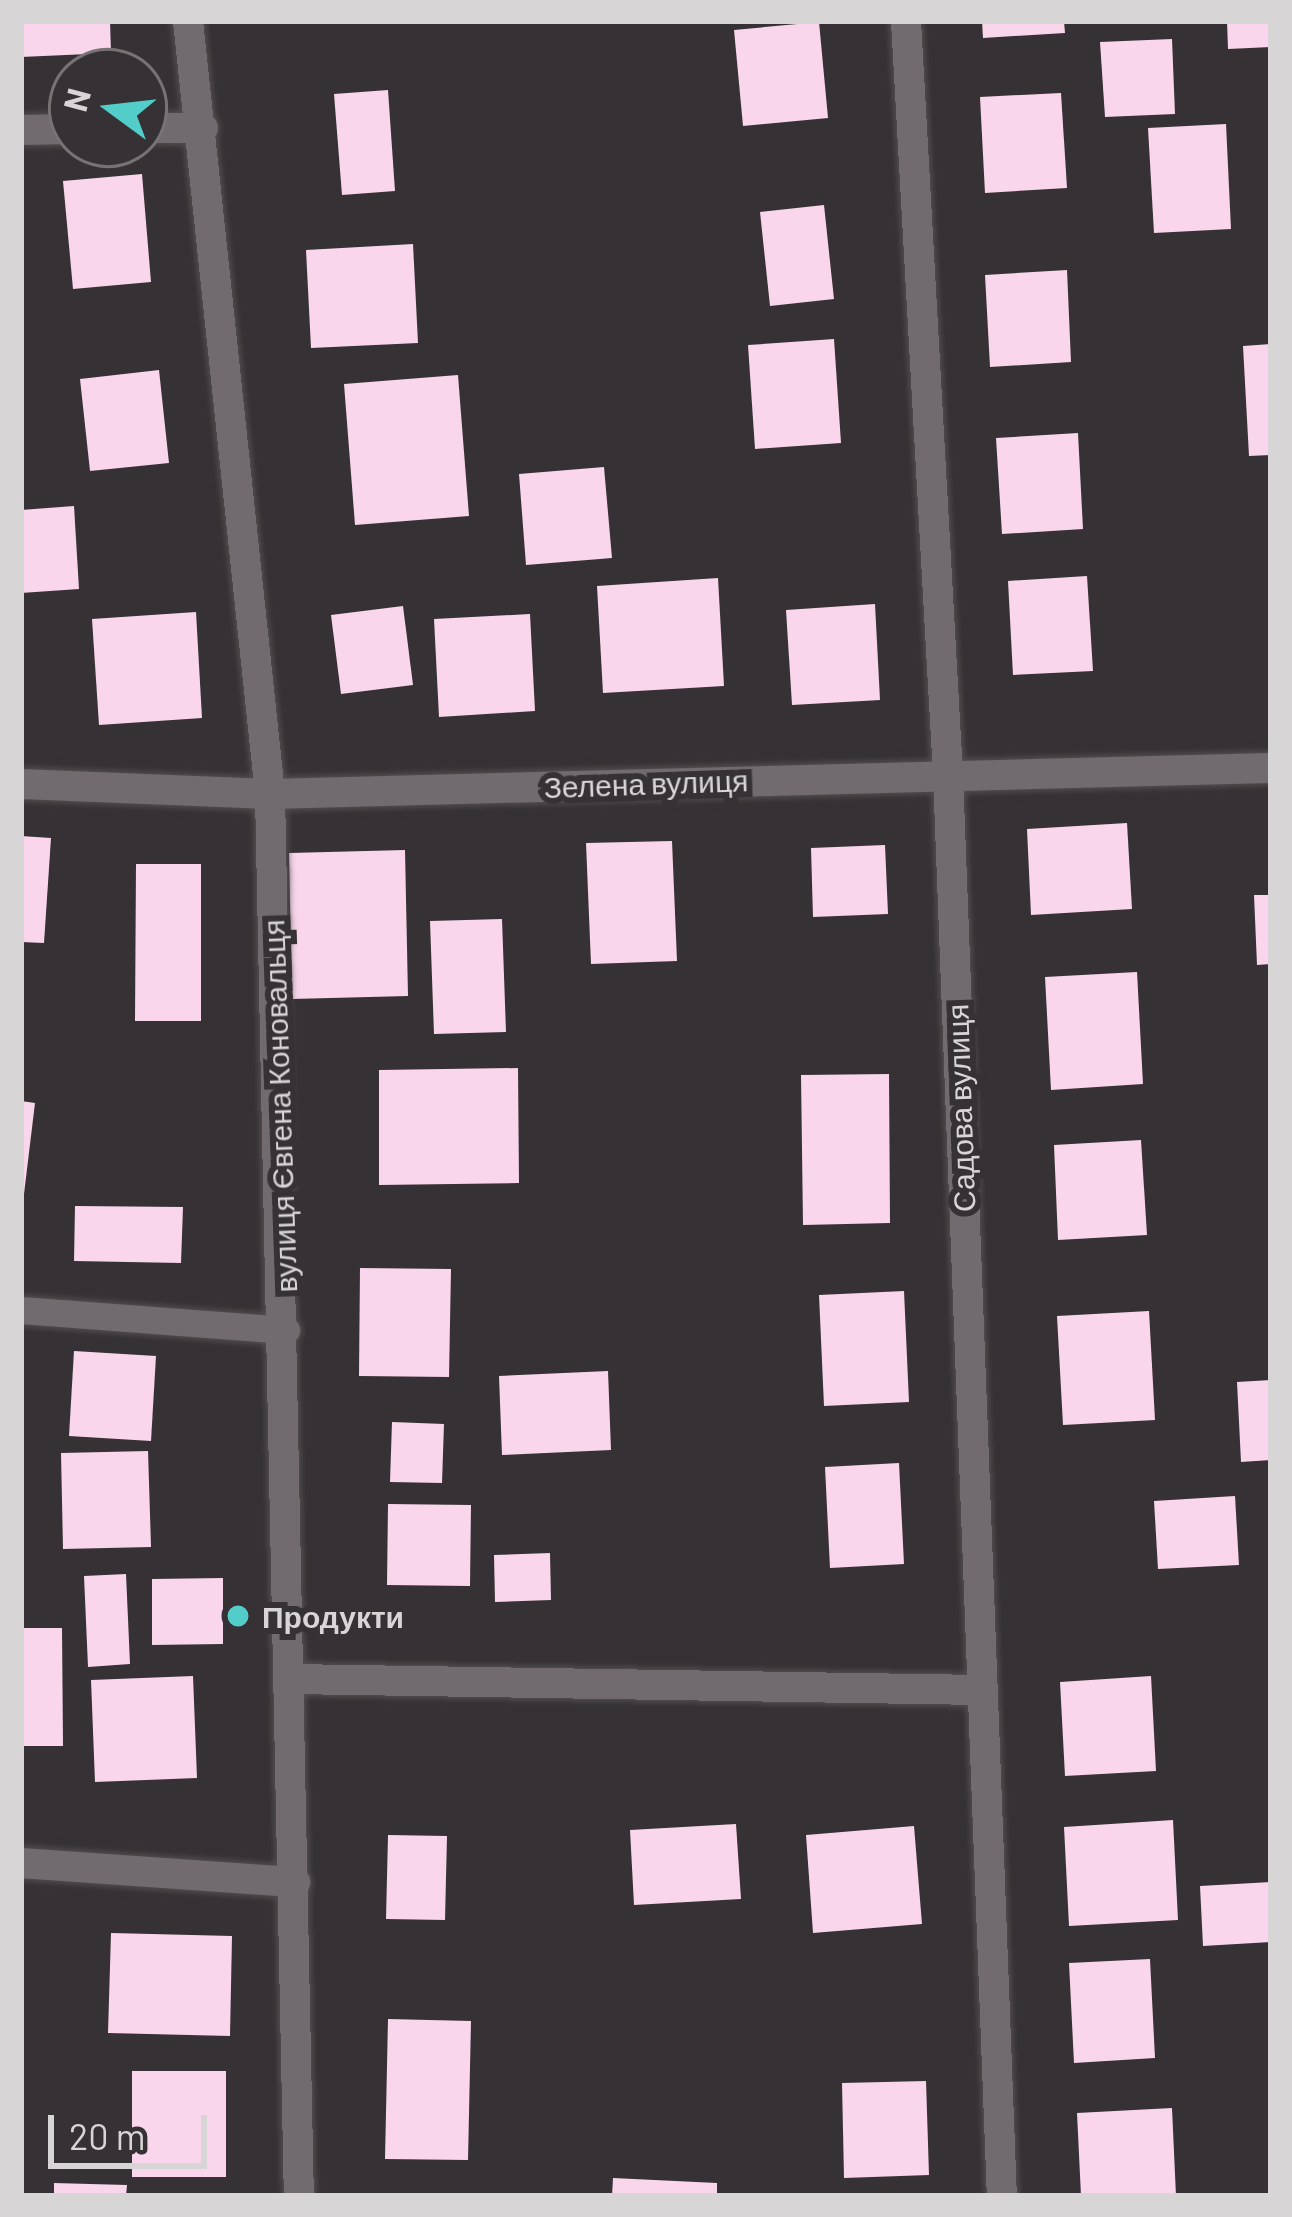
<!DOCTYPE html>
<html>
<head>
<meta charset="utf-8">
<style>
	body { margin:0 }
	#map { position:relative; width:1292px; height:2217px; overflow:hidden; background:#363134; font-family:Barlow,sans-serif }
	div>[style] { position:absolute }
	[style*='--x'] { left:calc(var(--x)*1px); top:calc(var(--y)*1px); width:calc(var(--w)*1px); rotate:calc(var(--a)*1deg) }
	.building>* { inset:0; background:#f9d6eb }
	.roads { filter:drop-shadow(0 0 3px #524e50) drop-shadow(0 0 3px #524e50) }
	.service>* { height:27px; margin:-13.5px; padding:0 13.5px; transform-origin:13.5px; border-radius:13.5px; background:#716a6e }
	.minor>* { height:30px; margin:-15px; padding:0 15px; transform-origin:15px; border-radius:15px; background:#716a6e }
	.tertiary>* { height:30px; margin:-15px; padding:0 15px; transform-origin:15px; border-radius:15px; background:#716a6e }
	.dots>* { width:33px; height:33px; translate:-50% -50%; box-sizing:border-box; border:6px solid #363134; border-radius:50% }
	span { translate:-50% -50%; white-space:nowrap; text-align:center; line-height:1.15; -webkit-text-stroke:12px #363134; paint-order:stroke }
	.street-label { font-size:30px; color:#d8d5d7 }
	.poi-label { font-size:30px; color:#d8d5d7; font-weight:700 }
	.left { translate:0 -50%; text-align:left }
	.frame { position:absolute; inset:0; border:24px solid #d8d5d7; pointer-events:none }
	.north { position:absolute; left:48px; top:48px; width:120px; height:120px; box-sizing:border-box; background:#363134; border:3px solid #777375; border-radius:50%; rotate:285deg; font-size:33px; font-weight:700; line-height:48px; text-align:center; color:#d8d5d7 }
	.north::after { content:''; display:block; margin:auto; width:42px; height:54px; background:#53cdc9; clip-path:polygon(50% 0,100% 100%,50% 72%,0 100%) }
	.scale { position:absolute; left:48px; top:2115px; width:159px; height:54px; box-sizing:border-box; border:6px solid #d8d5d7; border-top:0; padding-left:15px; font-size:36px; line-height:42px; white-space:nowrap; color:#d8d5d7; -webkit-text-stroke:9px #363134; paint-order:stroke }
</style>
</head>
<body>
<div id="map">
	<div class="building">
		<i style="clip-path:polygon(21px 21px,110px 21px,111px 53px,21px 57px)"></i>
		<i style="clip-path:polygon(982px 21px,1064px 21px,1065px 33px,983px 38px)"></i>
		<i style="clip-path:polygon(1227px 21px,1271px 21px,1271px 47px,1228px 49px)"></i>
		<i style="clip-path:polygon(819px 22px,828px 118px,743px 126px,734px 30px)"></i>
		<i style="clip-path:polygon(1172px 39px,1175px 114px,1105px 117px,1100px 42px)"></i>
		<i style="clip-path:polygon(388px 90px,395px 191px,342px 195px,334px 94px)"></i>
		<i style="clip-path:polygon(1061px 93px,1067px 188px,985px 193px,980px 97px)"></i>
		<i style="clip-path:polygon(1226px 124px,1231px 229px,1154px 233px,1148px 128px)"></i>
		<i style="clip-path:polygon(142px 174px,151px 282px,73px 289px,63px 181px)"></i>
		<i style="clip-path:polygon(824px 205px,834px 299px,770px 306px,760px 212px)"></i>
		<i style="clip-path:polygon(413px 244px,418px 343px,311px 348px,306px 250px)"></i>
		<i style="clip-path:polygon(1067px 270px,1071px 362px,990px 367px,985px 275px)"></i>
		<i style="clip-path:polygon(834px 339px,841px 443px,755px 449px,748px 345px)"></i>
		<i style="clip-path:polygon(1271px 344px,1271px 455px,1249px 456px,1243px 346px)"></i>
		<i style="clip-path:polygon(159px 370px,169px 463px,90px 471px,80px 379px)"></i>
		<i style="clip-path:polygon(458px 375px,469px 516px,355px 525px,344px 384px)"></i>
		<i style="clip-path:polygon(1078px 433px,1083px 529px,1002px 534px,996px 438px)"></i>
		<i style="clip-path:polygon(604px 467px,612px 558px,526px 565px,519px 474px)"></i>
		<i style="clip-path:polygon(74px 506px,79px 589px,21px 593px,21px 510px)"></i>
		<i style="clip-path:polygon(1087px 576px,1093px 671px,1013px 675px,1008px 581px)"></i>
		<i style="clip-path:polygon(718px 578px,724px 686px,603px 693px,597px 586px)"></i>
		<i style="clip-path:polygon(875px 604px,880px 700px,792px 705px,786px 610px)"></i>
		<i style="clip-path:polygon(403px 606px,413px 685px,341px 694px,331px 615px)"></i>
		<i style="clip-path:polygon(196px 612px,202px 718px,99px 725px,92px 619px)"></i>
		<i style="clip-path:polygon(530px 614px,535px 711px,439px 717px,434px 619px)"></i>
		<i style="clip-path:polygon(1127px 823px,1132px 909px,1031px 915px,1027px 829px)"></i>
		<i style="clip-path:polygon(21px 836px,51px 838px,44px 943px,21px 942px)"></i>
		<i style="clip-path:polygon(672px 841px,677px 961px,591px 964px,586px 843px)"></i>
		<i style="clip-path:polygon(885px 845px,888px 914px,813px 917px,811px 848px)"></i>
		<i style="clip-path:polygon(405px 850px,408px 996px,292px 999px,289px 853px)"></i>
		<i style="clip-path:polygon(136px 864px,201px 864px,201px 1021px,135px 1021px)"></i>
		<i style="clip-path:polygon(1254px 895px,1271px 895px,1271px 964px,1257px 965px)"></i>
		<i style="clip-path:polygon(502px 919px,506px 1032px,434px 1034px,430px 921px)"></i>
		<i style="clip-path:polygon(1137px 972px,1143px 1084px,1051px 1090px,1045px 977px)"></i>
		<i style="clip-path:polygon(518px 1068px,519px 1183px,379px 1185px,379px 1070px)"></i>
		<i style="clip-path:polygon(889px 1074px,890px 1223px,803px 1225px,801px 1075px)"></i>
		<i style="clip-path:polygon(21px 1101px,35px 1103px,24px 1194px,21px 1194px)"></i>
		<i style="clip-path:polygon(1141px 1140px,1147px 1235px,1058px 1240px,1054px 1145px)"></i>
		<i style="clip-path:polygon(75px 1206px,183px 1207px,181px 1263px,74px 1261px)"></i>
		<i style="clip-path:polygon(360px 1268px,451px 1269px,449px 1377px,359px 1376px)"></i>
		<i style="clip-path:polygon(904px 1291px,909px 1402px,824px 1406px,819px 1295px)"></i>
		<i style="clip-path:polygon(1149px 1311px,1155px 1420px,1063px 1425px,1057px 1316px)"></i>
		<i style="clip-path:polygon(74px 1351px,156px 1356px,151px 1441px,69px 1436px)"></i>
		<i style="clip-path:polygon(608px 1371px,611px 1450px,502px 1455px,499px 1376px)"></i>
		<i style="clip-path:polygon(1271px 1380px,1271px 1460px,1241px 1462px,1237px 1382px)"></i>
		<i style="clip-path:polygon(392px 1422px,444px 1424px,442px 1483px,390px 1482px)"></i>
		<i style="clip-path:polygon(148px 1451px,151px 1547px,63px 1549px,61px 1453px)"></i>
		<i style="clip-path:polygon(899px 1463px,904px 1564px,830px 1568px,825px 1467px)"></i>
		<i style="clip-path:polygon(1235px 1496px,1239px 1565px,1158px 1569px,1154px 1501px)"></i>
		<i style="clip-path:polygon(388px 1504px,471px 1505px,470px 1586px,387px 1585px)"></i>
		<i style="clip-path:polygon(550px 1553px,551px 1600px,495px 1602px,494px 1555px)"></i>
		<i style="clip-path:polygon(126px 1574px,130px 1664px,88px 1667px,84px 1576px)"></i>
		<i style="clip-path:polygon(223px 1578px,223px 1644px,152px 1645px,152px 1579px)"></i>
		<i style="clip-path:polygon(21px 1628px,62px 1628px,63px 1746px,21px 1746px)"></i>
		<i style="clip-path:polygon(193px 1676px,197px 1778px,95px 1782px,91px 1680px)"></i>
		<i style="clip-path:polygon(1151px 1676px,1156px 1771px,1065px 1776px,1060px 1682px)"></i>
		<i style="clip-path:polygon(1173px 1820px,1178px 1920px,1069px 1926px,1064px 1827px)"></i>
		<i style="clip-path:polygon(736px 1824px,741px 1899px,634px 1905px,630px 1830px)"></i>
		<i style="clip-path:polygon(914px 1826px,922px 1924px,813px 1933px,806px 1835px)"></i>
		<i style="clip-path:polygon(388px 1835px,447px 1836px,445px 1920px,386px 1919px)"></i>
		<i style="clip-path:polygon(1271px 1882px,1271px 1942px,1203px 1946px,1200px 1886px)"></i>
		<i style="clip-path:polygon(111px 1933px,232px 1936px,230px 2036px,108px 2033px)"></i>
		<i style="clip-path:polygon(1150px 1959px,1155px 2058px,1074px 2063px,1069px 1963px)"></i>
		<i style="clip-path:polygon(388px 2019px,471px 2021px,468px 2160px,385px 2159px)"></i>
		<i style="clip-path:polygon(132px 2071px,226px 2071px,226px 2177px,132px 2177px)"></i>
		<i style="clip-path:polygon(926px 2081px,929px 2175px,844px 2178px,842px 2083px)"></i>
		<i style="clip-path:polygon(1172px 2108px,1176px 2196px,1081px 2196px,1077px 2113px)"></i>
		<i style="clip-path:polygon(613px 2178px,717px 2183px,717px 2196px,612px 2196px)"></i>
		<i style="clip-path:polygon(54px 2183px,127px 2185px,126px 2196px,54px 2196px)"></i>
	</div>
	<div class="roads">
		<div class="service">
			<i style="--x:21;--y:1310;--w:266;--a:4.3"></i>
		</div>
		<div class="minor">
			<i style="--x:906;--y:21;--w:754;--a:86.81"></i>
			<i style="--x:948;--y:774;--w:1423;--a:87.83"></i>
			<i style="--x:144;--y:128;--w:59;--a:0"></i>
			<i style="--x:21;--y:130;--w:51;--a:-1.1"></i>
			<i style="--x:21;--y:784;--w:249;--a:2.3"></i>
			<i style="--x:270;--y:794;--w:1001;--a:-1.49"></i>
			<i style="--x:290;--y:1679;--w:692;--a:0.91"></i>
			<i style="--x:21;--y:1863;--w:275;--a:4"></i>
		</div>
		<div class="tertiary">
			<i style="--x:188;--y:21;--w:777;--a:83.94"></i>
			<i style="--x:270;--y:794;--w:1402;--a:88.82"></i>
		</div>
	</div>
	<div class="dots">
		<i style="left:238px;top:1616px;background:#53cdc9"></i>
	</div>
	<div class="street-label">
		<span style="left:646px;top:783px;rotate:-2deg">Зелена вулиця</span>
		<span style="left:279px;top:1106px;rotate:-92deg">вулиця Євгена Коновальця</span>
		<span style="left:960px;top:1108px;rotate:-92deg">Садова вулиця</span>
	</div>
	<div class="poi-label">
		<span class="left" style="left:262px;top:1616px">Продукти</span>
	</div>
	<div class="frame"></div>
	<div class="north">N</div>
	<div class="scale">20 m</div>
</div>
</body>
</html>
